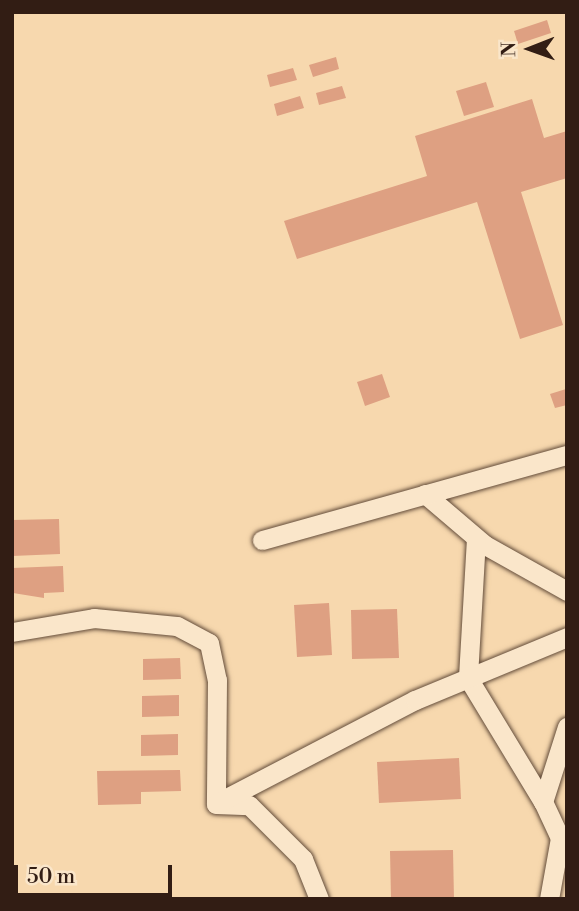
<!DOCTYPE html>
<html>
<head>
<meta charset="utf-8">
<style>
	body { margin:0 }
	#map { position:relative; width:579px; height:911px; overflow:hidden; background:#f7d8ae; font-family:"Libre Bodoni",serif }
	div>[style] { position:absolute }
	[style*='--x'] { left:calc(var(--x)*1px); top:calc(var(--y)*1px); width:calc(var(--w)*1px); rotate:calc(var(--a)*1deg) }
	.building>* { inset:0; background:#dea082 }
	.roads { filter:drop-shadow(0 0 2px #634c3a) drop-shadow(0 0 2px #634c3a) }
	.street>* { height:19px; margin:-9.5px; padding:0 9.5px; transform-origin:9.5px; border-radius:9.5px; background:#fae6ca }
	span { translate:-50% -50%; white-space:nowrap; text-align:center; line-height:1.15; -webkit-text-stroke:5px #fae6ca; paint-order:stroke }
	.frame { position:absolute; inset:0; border:14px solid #321d14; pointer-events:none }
	.north { position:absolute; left:495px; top:14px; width:70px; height:70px; -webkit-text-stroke:5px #fae6ca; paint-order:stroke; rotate:269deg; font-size:19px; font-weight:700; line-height:28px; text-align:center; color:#321d14 }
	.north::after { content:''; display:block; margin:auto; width:24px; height:32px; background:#321d14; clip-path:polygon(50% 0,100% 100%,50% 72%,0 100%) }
	.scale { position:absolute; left:14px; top:865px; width:158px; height:32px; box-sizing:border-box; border:4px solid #321d14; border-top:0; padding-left:9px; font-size:21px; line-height:24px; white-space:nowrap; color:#321d14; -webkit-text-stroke:5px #fae6ca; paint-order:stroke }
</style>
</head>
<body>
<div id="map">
	<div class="building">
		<i style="clip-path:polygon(547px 20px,551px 33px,518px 44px,514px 31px)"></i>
		<i style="clip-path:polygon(336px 57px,339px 69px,313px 77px,309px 65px)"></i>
		<i style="clip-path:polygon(293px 68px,297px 80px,270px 87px,267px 75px)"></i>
		<i style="clip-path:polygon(486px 82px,494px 107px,464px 116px,456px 91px)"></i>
		<i style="clip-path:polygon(342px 86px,346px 98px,319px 105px,316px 93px)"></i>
		<i style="clip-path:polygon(300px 96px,304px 108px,277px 116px,274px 104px)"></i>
		<i style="clip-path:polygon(532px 99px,544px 138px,567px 131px,567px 178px,521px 192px,563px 325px,520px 339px,477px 202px,297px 259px,284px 221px,427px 176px,415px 136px)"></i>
		<i style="clip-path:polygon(382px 374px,390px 397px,365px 406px,357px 382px)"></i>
		<i style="clip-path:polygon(566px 389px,567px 405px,555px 408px,550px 394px)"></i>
		<i style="clip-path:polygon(59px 519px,60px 554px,12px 556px,12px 520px)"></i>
		<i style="clip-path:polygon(63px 566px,64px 592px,44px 593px,44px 598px,13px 593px,12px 568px)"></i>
		<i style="clip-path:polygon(329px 603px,332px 655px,297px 657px,294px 605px)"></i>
		<i style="clip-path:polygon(397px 609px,399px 658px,352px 659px,351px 610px)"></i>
		<i style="clip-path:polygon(180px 658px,181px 679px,143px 680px,143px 659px)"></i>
		<i style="clip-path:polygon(179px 695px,179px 716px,142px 717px,142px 696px)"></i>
		<i style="clip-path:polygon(178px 734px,178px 755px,141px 756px,141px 735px)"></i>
		<i style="clip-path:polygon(459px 758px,461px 799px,379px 803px,377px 762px)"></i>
		<i style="clip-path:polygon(180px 770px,181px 791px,141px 792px,141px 804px,98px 805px,97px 771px)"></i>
		<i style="clip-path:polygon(453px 850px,454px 899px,391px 899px,390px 851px)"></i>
	</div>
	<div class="roads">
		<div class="street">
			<i style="--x:425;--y:494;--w:79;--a:40.4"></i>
			<i style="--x:485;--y:545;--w:94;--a:29.3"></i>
			<i style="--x:476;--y:538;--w:140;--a:93.3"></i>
			<i style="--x:468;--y:678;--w:145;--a:58.8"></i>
			<i style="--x:262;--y:540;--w:317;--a:-15.6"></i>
			<i style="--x:12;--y:632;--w:83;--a:-9.7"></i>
			<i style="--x:94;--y:618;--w:83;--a:5.5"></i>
			<i style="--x:177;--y:626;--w:36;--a:28"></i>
			<i style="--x:209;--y:643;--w:38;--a:78"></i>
			<i style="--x:217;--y:680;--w:124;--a:90.5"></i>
			<i style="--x:216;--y:804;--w:33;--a:2"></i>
			<i style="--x:249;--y:805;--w:76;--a:45"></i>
			<i style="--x:303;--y:859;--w:43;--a:68.2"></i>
			<i style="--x:217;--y:803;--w:223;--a:-27.5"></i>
			<i style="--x:415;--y:700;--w:165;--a:-22.5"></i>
			<i style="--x:549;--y:899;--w:62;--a:-79.8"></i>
			<i style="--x:560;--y:838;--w:40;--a:-115"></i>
			<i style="--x:543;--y:802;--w:79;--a:-72.3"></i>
		</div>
	</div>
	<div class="frame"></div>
	<div class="north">N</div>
	<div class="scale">50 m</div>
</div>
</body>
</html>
